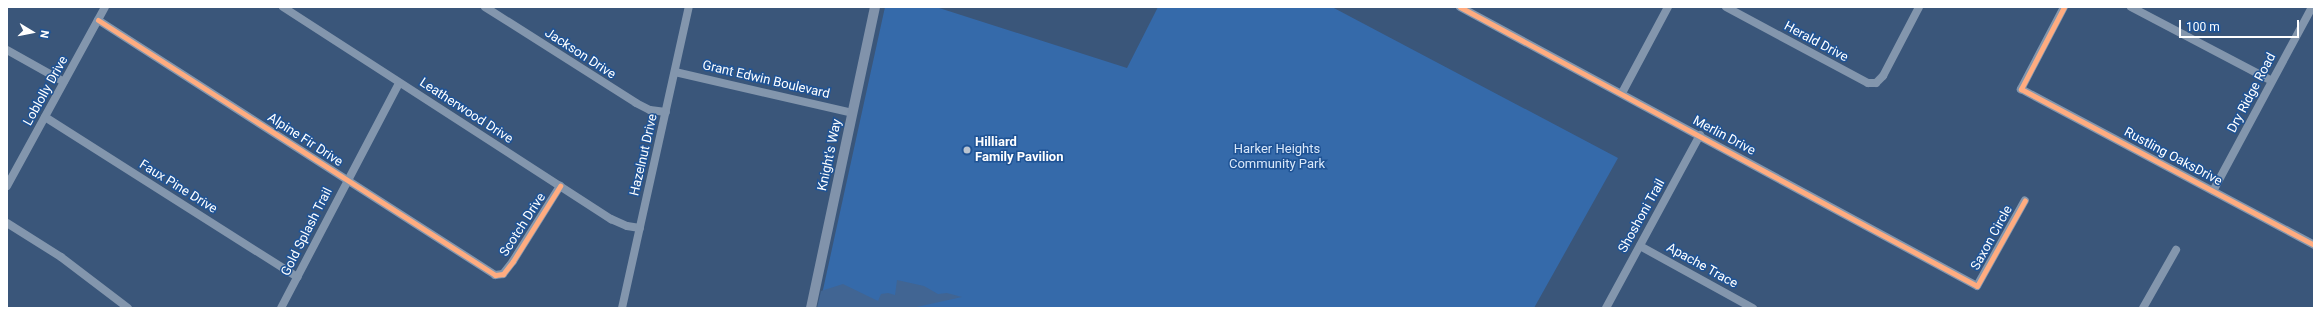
<!DOCTYPE html>
<html>
<head>
<meta charset="utf-8">
<style>
	body { margin:0 }
	#map { position:relative; width:2321px; height:315px; overflow:hidden; background:#3a567a; font-family:Roboto,sans-serif }
	div>[style] { position:absolute }
	[style*='--x'] { left:calc(var(--x)*1px); top:calc(var(--y)*1px); width:calc(var(--w)*1px); rotate:calc(var(--a)*1deg) }
	.green>* { inset:0; background:#356aaa }
	.water>* { inset:0; background:#416593 }
	.minor>* { height:8px; margin:-4px; padding:0 4px; transform-origin:4px; border-radius:4px; background:#8396ad }
	.major>* { height:10px; margin:-5px; padding:0 5px; transform-origin:5px; border-radius:5px; background:#8193ab }
	.cycleway>* { height:5px; margin:-2.5px; padding:0 2.5px; transform-origin:2.5px; border-radius:2.5px; background:#ffac80 }
	.dots>* { width:11px; height:11px; translate:-50% -50%; box-sizing:border-box; border:2px solid #1f5395; border-radius:50% }
	span { translate:-50% -50%; white-space:nowrap; text-align:center; line-height:1.15; -webkit-text-stroke:3px #1f5395; paint-order:stroke }
	.street-label { font-size:13px; color:#fff }
	.poi-label { font-size:13px; color:#fff; font-weight:700 }
	.left { translate:0 -50%; text-align:left }
	.park-label { font-size:13px; color:#d9e8fa }
	.frame { position:absolute; inset:0; border:8px solid #fff; pointer-events:none }
	.north { position:absolute; left:12px; top:12px; width:40px; height:40px; -webkit-text-stroke:3px #1f5395; paint-order:stroke; rotate:100deg; font-size:11px; font-weight:700; line-height:16px; text-align:center; color:#fff }
	.north::after { content:''; display:block; margin:auto; width:14px; height:18px; background:#fff; clip-path:polygon(50% 0,100% 100%,50% 72%,0 100%) }
	.scale { position:absolute; left:2179px; top:20px; width:120px; height:18px; box-sizing:border-box; border:2px solid #fff; border-top:0; padding-left:5px; font-size:12px; line-height:14px; white-space:nowrap; color:#fff; -webkit-text-stroke:3px #1f5395; paint-order:stroke }
</style>
</head>
<body>
<div id="map">
	<div class="green">
		<i style="clip-path:polygon(885px 7px,936px 7px,1127px 68px,1158px 7px,1332px 7px,1618px 158px,1534px 308px,819px 308px)"></i>
	</div>
	<div class="water">
		<i style="clip-path:polygon(897px 280px,924px 286px,938px 294px,947px 293px,962px 297px,912px 308px,817px 308px,821px 291px,843px 284px,878px 301px,881px 294px,888px 293px,895px 295px)"></i>
	</div>
	<div class="minor">
		<i style="--x:283;--y:7;--w:391;--a:32.9"></i>
		<i style="--x:611;--y:219;--w:17;--a:24"></i>
		<i style="--x:627;--y:226;--w:13;--a:9"></i>
		<i style="--x:485;--y:7;--w:179;--a:32.4"></i>
		<i style="--x:636;--y:103;--w:16;--a:27"></i>
		<i style="--x:650;--y:110;--w:16;--a:7"></i>
		<i style="--x:1460;--y:7;--w:587;--a:28.35"></i>
		<i style="--x:1977;--y:286;--w:98;--a:-60.8"></i>
		<i style="--x:1726;--y:7;--w:161;--a:28.2"></i>
		<i style="--x:1868;--y:83;--w:8;--a:0"></i>
		<i style="--x:1876;--y:83;--w:10;--a:-45"></i>
		<i style="--x:1883;--y:76;--w:78;--a:-62.4"></i>
		<i style="--x:2064;--y:7;--w:93;--a:117.7"></i>
		<i style="--x:2021;--y:89;--w:332;--a:28"></i>
		<i style="--x:2131;--y:7;--w:159;--a:27.7"></i>
		<i style="--x:98;--y:20;--w:472;--a:32.7"></i>
		<i style="--x:495;--y:275;--w:8;--a:-7"></i>
		<i style="--x:503;--y:274;--w:16;--a:-52"></i>
		<i style="--x:513;--y:261;--w:89;--a:-57.9"></i>
		<i style="--x:7;--y:50;--w:65;--a:29.3"></i>
		<i style="--x:675;--y:72;--w:182;--a:13"></i>
		<i style="--x:1622;--y:93;--w:98;--a:-61.9"></i>
		<i style="--x:45;--y:117;--w:299;--a:32.4"></i>
		<i style="--x:7;--y:186;--w:204;--a:-61.3"></i>
		<i style="--x:2213;--y:191;--w:209;--a:-61.7"></i>
		<i style="--x:7;--y:223;--w:64;--a:32.2"></i>
		<i style="--x:61;--y:257;--w:84;--a:37.3"></i>
		<i style="--x:1640;--y:246;--w:129;--a:28.8"></i>
		<i style="--x:281;--y:308;--w:254;--a:-62.3"></i>
		<i style="--x:622;--y:308;--w:308;--a:-77.5"></i>
		<i style="--x:1606;--y:308;--w:197;--a:-61.5"></i>
		<i style="--x:2143;--y:308;--w:67;--a:-60.4"></i>
	</div>
	<div class="major">
		<i style="--x:811;--y:308;--w:308;--a:-78"></i>
	</div>
	<div class="cycleway">
		<i style="--x:1460;--y:7;--w:587;--a:28.35"></i>
		<i style="--x:1977;--y:286;--w:98;--a:-60.8"></i>
		<i style="--x:2064;--y:7;--w:93;--a:117.7"></i>
		<i style="--x:2021;--y:89;--w:332;--a:28"></i>
		<i style="--x:98;--y:20;--w:472;--a:32.7"></i>
		<i style="--x:495;--y:275;--w:8;--a:-7"></i>
		<i style="--x:503;--y:274;--w:16;--a:-52"></i>
		<i style="--x:513;--y:261;--w:89;--a:-57.9"></i>
	</div>
	<div class="dots">
		<i style="left:967px;top:150px;background:#bac4d0"></i>
	</div>
	<div class="street-label">
		<span style="left:1816px;top:42px;rotate:28deg">Herald Drive</span>
		<span style="left:580px;top:54px;rotate:33deg">Jackson Drive</span>
		<span style="left:766px;top:80px;rotate:13deg">Grant Edwin Boulevard</span>
		<span style="left:46px;top:91px;rotate:-61deg">Loblolly Drive</span>
		<span style="left:2252px;top:93px;rotate:-62deg">Dry Ridge Road</span>
		<span style="left:466px;top:111px;rotate:33deg">Leatherwood Drive</span>
		<span style="left:1724px;top:136px;rotate:28deg">Merlin Drive</span>
		<span style="left:305px;top:140px;rotate:33deg">Alpine Fir Drive</span>
		<span style="left:644px;top:155px;rotate:-77deg">Hazelnut Drive</span>
		<span style="left:830px;top:155px;rotate:-78deg">Knight's Way</span>
		<span style="left:2173px;top:157px;rotate:28deg">Rustling OaksDrive</span>
		<span style="left:178px;top:187px;rotate:32deg">Faux Pine Drive</span>
		<span style="left:1642px;top:216px;rotate:-61deg">Shoshoni Trail</span>
		<span style="left:523px;top:225px;rotate:-57deg">Scotch Drive</span>
		<span style="left:307px;top:232px;rotate:-63deg">Gold Splash Trail</span>
		<span style="left:1992px;top:238px;rotate:-61deg">Saxon Circle</span>
		<span style="left:1702px;top:266px;rotate:29deg">Apache Trace</span>
	</div>
	<div class="poi-label">
		<span class="left" style="left:975px;top:150px">Hilliard<br>Family Pavilion</span>
	</div>
	<div class="park-label">
		<span style="left:1277px;top:157px">Harker Heights<br>Community Park</span>
	</div>
	<div class="frame"></div>
	<div class="north">N</div>
	<div class="scale">100 m</div>
</div>
</body>
</html>
